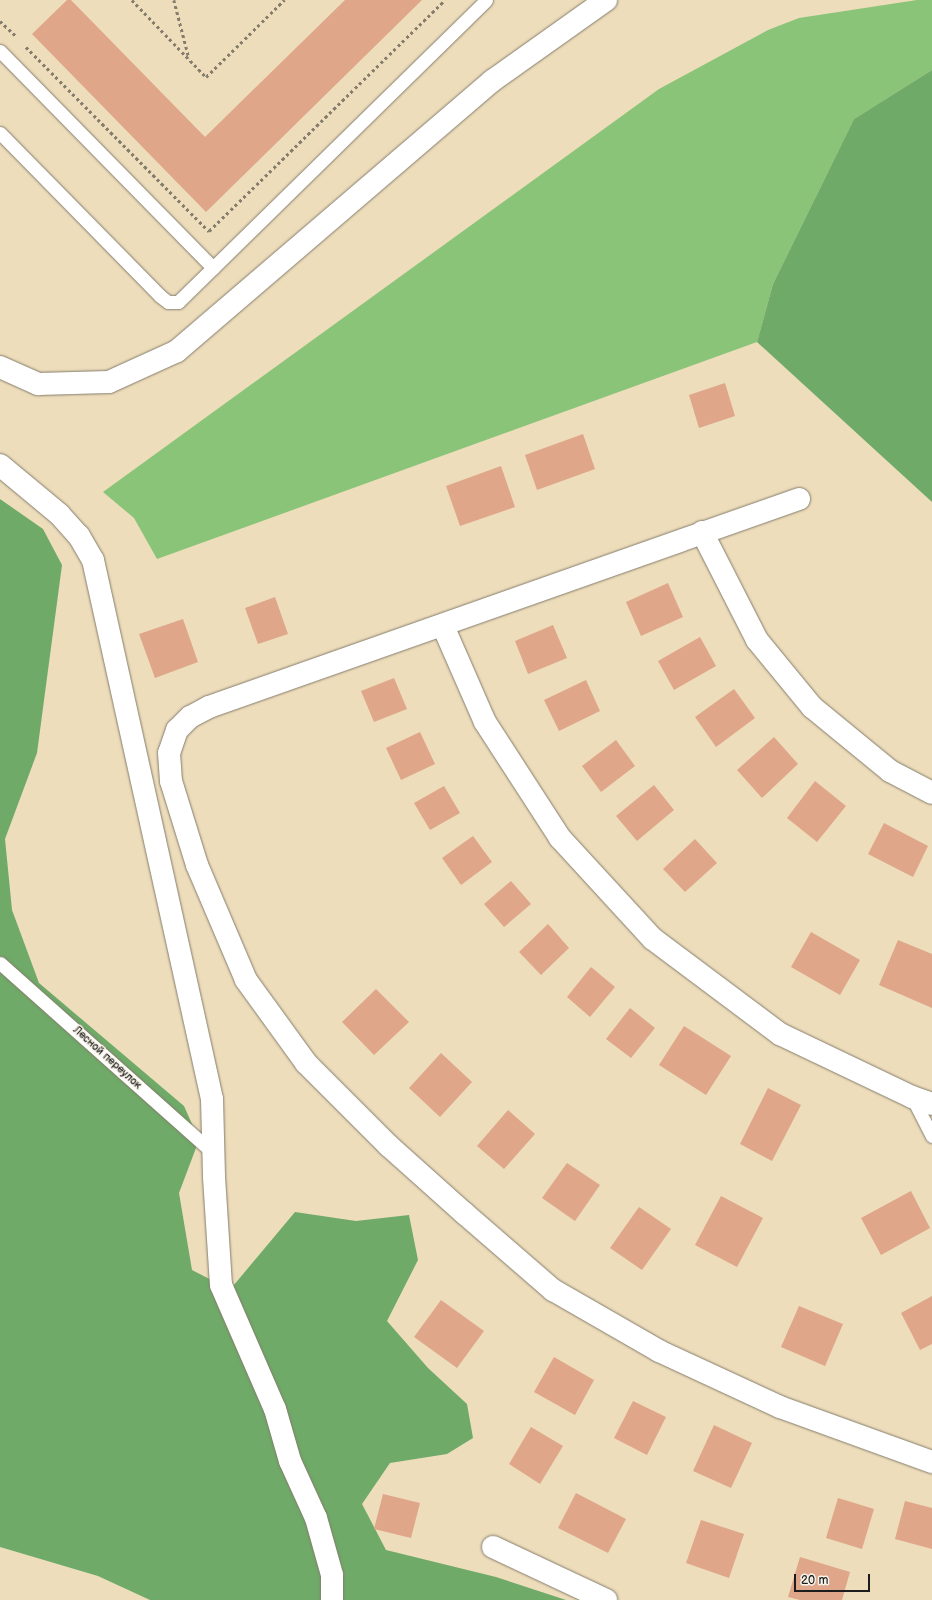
<!DOCTYPE html>
<html>
<head>
<meta charset="utf-8">
<style>
	body { margin:0 }
	#map { position:relative; width:932px; height:1600px; overflow:hidden; background:#edddbb; font-family:"Balsamiq Sans",sans-serif }
	div>[style] { position:absolute }
	[style*='--x'] { left:calc(var(--x)*1px); top:calc(var(--y)*1px); width:calc(var(--w)*1px); rotate:calc(var(--a)*1deg) }
	.green>* { inset:0; background:#8ac478 }
	.forest>* { inset:0; background:#6faa68 }
	.building>* { inset:0; background:#dfa68a }
	.path>* { height:2.5px; margin-top:-1.25px; transform-origin:0; background:repeating-linear-gradient(90deg,#847c6c 0 3px,transparent 0 6px) }
	.roads { filter:drop-shadow(0 0 1px #847c6c) drop-shadow(0 0 1px #847c6c) }
	.service>* { height:13px; margin:-6.5px; padding:0 6.5px; transform-origin:6.5px; border-radius:6.5px; background:#fff }
	.minor>* { height:22px; margin:-11px; padding:0 11px; transform-origin:11px; border-radius:11px; background:#fff }
	span { translate:-50% -50%; white-space:nowrap; text-align:center; line-height:1.15; -webkit-text-stroke:3px #f7f3e8; paint-order:stroke }
	.street-label { font-size:11px; color:#1c1c1c }
	.scale { position:absolute; left:794px; top:1574px; width:76px; height:18px; box-sizing:border-box; border:2px solid #1c1c1c; border-top:0; padding-left:5px; font-size:12px; line-height:14px; white-space:nowrap; color:#1c1c1c; -webkit-text-stroke:3px #f7f3e8; paint-order:stroke }
</style>
</head>
<body>
<div id="map">
	<div class="green">
		<i style="clip-path:polygon(917px 0,932px 0,932px 70px,854px 119px,773px 284px,757px 342px,157px 559px,134px 518px,103px 492px,659px 89px,768px 30px,799px 18px)"></i>
	</div>
	<div class="forest">
		<i style="clip-path:polygon(932px 70px,932px 502px,757px 342px,773px 284px,854px 119px)"></i>
		<i style="clip-path:polygon(0 499px,43px 529px,62px 565px,37px 753px,5px 839px,12px 910px,39px 983px,184px 1106px,199px 1140px,179px 1193px,192px 1270px,221px 1285px,223px 1298px,295px 1212px,356px 1221px,409px 1215px,418px 1260px,387px 1321px,428px 1368px,467px 1404px,473px 1438px,447px 1454px,390px 1463px,362px 1504px,386px 1550px,496px 1577px,566px 1600px,150px 1600px,98px 1576px,0 1547px)"></i>
	</div>
	<div class="building">
		<i style="clip-path:polygon(67px 0,71px 0,205px 137px,345px 0,422px 0,206px 212px,32px 34px)"></i>
		<i style="clip-path:polygon(725px 383px,735px 416px,699px 428px,689px 395px)"></i>
		<i style="clip-path:polygon(583px 434px,595px 469px,537px 490px,525px 455px)"></i>
		<i style="clip-path:polygon(501px 466px,515px 507px,460px 526px,446px 486px)"></i>
		<i style="clip-path:polygon(668px 583px,683px 617px,641px 636px,626px 602px)"></i>
		<i style="clip-path:polygon(275px 597px,288px 634px,258px 644px,245px 608px)"></i>
		<i style="clip-path:polygon(183px 619px,198px 662px,155px 678px,139px 634px)"></i>
		<i style="clip-path:polygon(553px 625px,567px 658px,528px 674px,515px 641px)"></i>
		<i style="clip-path:polygon(700px 637px,716px 666px,674px 690px,658px 661px)"></i>
		<i style="clip-path:polygon(394px 678px,407px 709px,374px 722px,361px 691px)"></i>
		<i style="clip-path:polygon(586px 680px,600px 711px,559px 731px,544px 700px)"></i>
		<i style="clip-path:polygon(734px 689px,755px 718px,716px 747px,695px 717px)"></i>
		<i style="clip-path:polygon(420px 732px,435px 764px,401px 780px,386px 748px)"></i>
		<i style="clip-path:polygon(774px 737px,798px 764px,762px 798px,737px 770px)"></i>
		<i style="clip-path:polygon(616px 740px,635px 766px,601px 792px,582px 766px)"></i>
		<i style="clip-path:polygon(815px 781px,846px 806px,817px 842px,787px 818px)"></i>
		<i style="clip-path:polygon(654px 785px,674px 810px,637px 841px,616px 816px)"></i>
		<i style="clip-path:polygon(444px 786px,460px 813px,430px 830px,414px 803px)"></i>
		<i style="clip-path:polygon(884px 823px,928px 846px,913px 877px,868px 854px)"></i>
		<i style="clip-path:polygon(473px 836px,492px 862px,461px 885px,442px 858px)"></i>
		<i style="clip-path:polygon(695px 839px,717px 863px,685px 892px,663px 869px)"></i>
		<i style="clip-path:polygon(511px 881px,531px 904px,504px 927px,484px 904px)"></i>
		<i style="clip-path:polygon(548px 924px,569px 948px,541px 975px,519px 952px)"></i>
		<i style="clip-path:polygon(811px 932px,860px 960px,840px 995px,791px 967px)"></i>
		<i style="clip-path:polygon(898px 940px,932px 954px,932px 1008px,879px 985px)"></i>
		<i style="clip-path:polygon(591px 967px,615px 987px,590px 1017px,567px 997px)"></i>
		<i style="clip-path:polygon(376px 989px,409px 1022px,374px 1055px,342px 1022px)"></i>
		<i style="clip-path:polygon(630px 1008px,655px 1028px,631px 1058px,606px 1039px)"></i>
		<i style="clip-path:polygon(684px 1026px,731px 1056px,706px 1095px,659px 1065px)"></i>
		<i style="clip-path:polygon(441px 1053px,472px 1082px,440px 1117px,409px 1088px)"></i>
		<i style="clip-path:polygon(768px 1088px,801px 1105px,772px 1161px,740px 1144px)"></i>
		<i style="clip-path:polygon(508px 1110px,535px 1134px,504px 1169px,477px 1146px)"></i>
		<i style="clip-path:polygon(567px 1163px,600px 1185px,575px 1221px,542px 1198px)"></i>
		<i style="clip-path:polygon(911px 1191px,930px 1228px,881px 1255px,861px 1218px)"></i>
		<i style="clip-path:polygon(721px 1196px,763px 1218px,737px 1267px,695px 1245px)"></i>
		<i style="clip-path:polygon(639px 1207px,671px 1229px,642px 1270px,610px 1248px)"></i>
		<i style="clip-path:polygon(932px 1296px,932px 1344px,920px 1350px,901px 1313px)"></i>
		<i style="clip-path:polygon(441px 1300px,484px 1331px,457px 1368px,414px 1337px)"></i>
		<i style="clip-path:polygon(799px 1306px,843px 1324px,825px 1366px,781px 1347px)"></i>
		<i style="clip-path:polygon(554px 1357px,594px 1380px,575px 1415px,534px 1392px)"></i>
		<i style="clip-path:polygon(633px 1401px,666px 1417px,647px 1455px,614px 1438px)"></i>
		<i style="clip-path:polygon(714px 1425px,752px 1443px,731px 1488px,693px 1471px)"></i>
		<i style="clip-path:polygon(531px 1427px,563px 1446px,540px 1484px,509px 1464px)"></i>
		<i style="clip-path:polygon(576px 1493px,626px 1519px,608px 1553px,558px 1528px)"></i>
		<i style="clip-path:polygon(383px 1494px,420px 1503px,411px 1538px,374px 1529px)"></i>
		<i style="clip-path:polygon(838px 1498px,874px 1509px,862px 1549px,826px 1538px)"></i>
		<i style="clip-path:polygon(905px 1501px,932px 1508px,932px 1549px,895px 1539px)"></i>
		<i style="clip-path:polygon(701px 1520px,744px 1534px,729px 1578px,686px 1563px)"></i>
		<i style="clip-path:polygon(800px 1557px,850px 1572px,842px 1600px,800px 1600px,788px 1597px)"></i>
	</div>
	<div class="path">
		<i style="--x:132;--y:0;--w:107;--a:46.1"></i>
		<i style="--x:206;--y:77;--w:110;--a:-44.6"></i>
		<i style="--x:174;--y:0;--w:60;--a:75.5"></i>
		<i style="--x:0;--y:21;--w:23;--a:43"></i>
		<i style="--x:26;--y:47;--w:260;--a:45.2"></i>
		<i style="--x:209;--y:231;--w:330;--a:-44.4"></i>
	</div>
	<div class="roads">
		<div class="service">
			<i style="--x:0;--y:51;--w:304;--a:45.5"></i>
			<i style="--x:0;--y:133;--w:228;--a:45.5"></i>
			<i style="--x:160;--y:296;--w:10;--a:37"></i>
			<i style="--x:168;--y:302;--w:10;--a:0"></i>
			<i style="--x:178;--y:302;--w:431;--a:-44.4"></i>
			<i style="--x:0;--y:963;--w:285;--a:41.7"></i>
			<i style="--x:912;--y:1097;--w:44;--a:62.9"></i>
		</div>
		<div class="minor">
			<i style="--x:0;--y:367;--w:42;--a:24.1"></i>
			<i style="--x:38;--y:384;--w:71;--a:-1.6"></i>
			<i style="--x:109;--y:382;--w:75;--a:-24.5"></i>
			<i style="--x:177;--y:351;--w:415;--a:-40.6"></i>
			<i style="--x:492;--y:81;--w:140;--a:-35.4"></i>
			<i style="--x:0;--y:465;--w:77;--a:39.7"></i>
			<i style="--x:59;--y:514;--w:30;--a:48"></i>
			<i style="--x:79;--y:536;--w:28;--a:60"></i>
			<i style="--x:93;--y:560;--w:552;--a:77.55"></i>
			<i style="--x:212;--y:1099;--w:78;--a:88.5"></i>
			<i style="--x:214;--y:1177;--w:108;--a:86.3"></i>
			<i style="--x:221;--y:1285;--w:135;--a:66.5"></i>
			<i style="--x:275;--y:1409;--w:54;--a:73.9"></i>
			<i style="--x:290;--y:1461;--w:63;--a:65.5"></i>
			<i style="--x:316;--y:1518;--w:59;--a:74.3"></i>
			<i style="--x:332;--y:1575;--w:25;--a:90"></i>
			<i style="--x:799;--y:499;--w:626;--a:160.58"></i>
			<i style="--x:209;--y:707;--w:21;--a:152"></i>
			<i style="--x:190;--y:717;--w:18;--a:135"></i>
			<i style="--x:177;--y:730;--w:24;--a:109"></i>
			<i style="--x:169;--y:753;--w:28;--a:86"></i>
			<i style="--x:171;--y:781;--w:88;--a:72.8"></i>
			<i style="--x:197;--y:865;--w:125;--a:66.9"></i>
			<i style="--x:246;--y:980;--w:102;--a:54.1"></i>
			<i style="--x:306;--y:1063;--w:117;--a:45"></i>
			<i style="--x:389;--y:1146;--w:101;--a:41.8"></i>
			<i style="--x:464;--y:1213;--w:118;--a:40.9"></i>
			<i style="--x:553;--y:1290;--w:122;--a:29.9"></i>
			<i style="--x:659;--y:1351;--w:133;--a:24.8"></i>
			<i style="--x:780;--y:1407;--w:162;--a:19.9"></i>
			<i style="--x:702;--y:532;--w:121;--a:63"></i>
			<i style="--x:757;--y:640;--w:87;--a:50.6"></i>
			<i style="--x:812;--y:707;--w:101;--a:39.4"></i>
			<i style="--x:890;--y:771;--w:47;--a:27.6"></i>
			<i style="--x:443;--y:626;--w:105;--a:66.4"></i>
			<i style="--x:485;--y:722;--w:138;--a:57.1"></i>
			<i style="--x:560;--y:838;--w:137;--a:47.4"></i>
			<i style="--x:653;--y:939;--w:159;--a:36.8"></i>
			<i style="--x:780;--y:1034;--w:146;--a:25.5"></i>
			<i style="--x:912;--y:1097;--w:21;--a:19"></i>
			<i style="--x:493;--y:1547;--w:125;--a:25.1"></i>
		</div>
	</div>
	<div class="street-label">
		<span style="left:107px;top:1058px;rotate:42deg">Лесной переулок</span>
	</div>
	<div class="scale">20 m</div>
</div>
</body>
</html>
